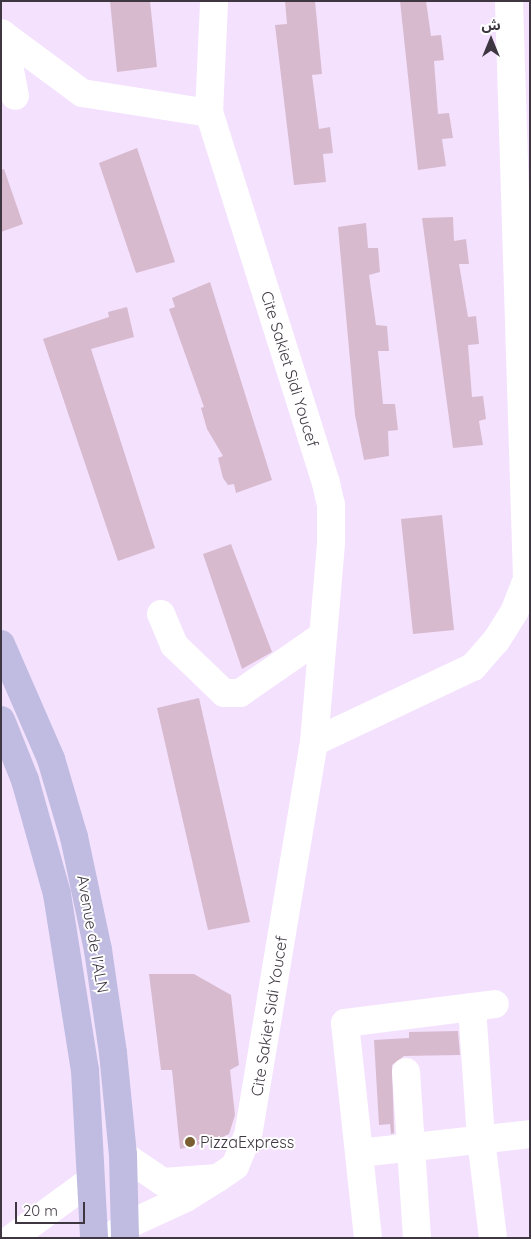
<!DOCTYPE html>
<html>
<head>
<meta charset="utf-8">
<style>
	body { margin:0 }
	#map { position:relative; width:531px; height:1239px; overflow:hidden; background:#f4e1fe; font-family:Quicksand,"Noto Sans Arabic",sans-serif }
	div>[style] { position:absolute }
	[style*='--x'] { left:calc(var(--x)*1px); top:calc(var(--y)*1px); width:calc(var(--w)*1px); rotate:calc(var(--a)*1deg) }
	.building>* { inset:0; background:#d8bace }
	.minor>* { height:28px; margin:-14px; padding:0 14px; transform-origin:14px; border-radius:14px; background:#fff }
	.primary>* { height:28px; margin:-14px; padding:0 14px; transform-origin:14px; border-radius:14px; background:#c0bce1 }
	.dots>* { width:14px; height:14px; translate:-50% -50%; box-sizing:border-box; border:2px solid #fff; border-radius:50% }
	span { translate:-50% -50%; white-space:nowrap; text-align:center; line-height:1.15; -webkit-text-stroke:4px #fff; paint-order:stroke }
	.street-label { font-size:16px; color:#3e3742 }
	.poi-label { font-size:16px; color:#3e3742 }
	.left { translate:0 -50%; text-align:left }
	.frame { position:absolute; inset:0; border:2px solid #3e3742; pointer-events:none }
	.north { position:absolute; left:466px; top:15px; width:50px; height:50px; -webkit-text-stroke:4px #fff; paint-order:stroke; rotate:0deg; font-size:14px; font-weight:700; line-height:20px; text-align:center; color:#3e3742 }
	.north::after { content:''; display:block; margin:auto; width:18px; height:22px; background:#3e3742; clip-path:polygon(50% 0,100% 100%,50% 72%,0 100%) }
	.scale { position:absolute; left:15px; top:1202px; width:70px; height:22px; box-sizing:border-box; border:2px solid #3e3742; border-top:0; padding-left:6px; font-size:15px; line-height:18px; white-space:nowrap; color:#3e3742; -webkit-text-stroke:4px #fff; paint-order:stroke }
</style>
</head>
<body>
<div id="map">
	<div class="building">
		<i style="clip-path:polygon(110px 1px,150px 1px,157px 67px,117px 72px)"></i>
		<i style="clip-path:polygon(285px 1px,315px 1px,322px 74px,312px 75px,319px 129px,330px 127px,333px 153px,323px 154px,326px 182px,294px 185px,275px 25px,287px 24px)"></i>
		<i style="clip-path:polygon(400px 1px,426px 1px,431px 36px,441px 35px,444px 60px,434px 61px,438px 114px,449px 113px,453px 138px,442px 139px,446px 166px,418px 170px)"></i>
		<i style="clip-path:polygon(137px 148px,175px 262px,136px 273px,99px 163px)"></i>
		<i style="clip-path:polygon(4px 169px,23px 224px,1px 232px,1px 170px)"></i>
		<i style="clip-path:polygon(453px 217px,454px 241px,466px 239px,469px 264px,459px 264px,468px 317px,476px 316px,479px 344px,468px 345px,472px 397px,483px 396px,486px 419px,479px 421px,483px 445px,453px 448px,422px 218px)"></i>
		<i style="clip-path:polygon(366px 223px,368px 248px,378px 248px,380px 272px,369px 275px,376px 325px,387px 326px,389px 351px,378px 351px,383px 404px,395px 404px,398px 430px,388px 431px,389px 456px,364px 460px,355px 415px,338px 227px)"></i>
		<i style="clip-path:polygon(210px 282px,272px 480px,236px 493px,234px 484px,228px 485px,223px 478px,218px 458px,223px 456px,207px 429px,201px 408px,204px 407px,169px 309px,175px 307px,172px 298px)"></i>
		<i style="clip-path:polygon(127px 307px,134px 337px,91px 349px,155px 548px,118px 561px,43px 339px,109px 317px,108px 312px)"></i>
		<i style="clip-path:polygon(442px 515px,454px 630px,413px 634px,401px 519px)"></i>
		<i style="clip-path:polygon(231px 544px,272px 652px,242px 669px,203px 554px)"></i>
		<i style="clip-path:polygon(199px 698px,250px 922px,208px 930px,157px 708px)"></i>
		<i style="clip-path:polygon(149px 974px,194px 974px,231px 995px,239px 1065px,230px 1070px,235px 1115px,229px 1134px,214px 1141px,180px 1149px,172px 1070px,161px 1070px)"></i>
		<i style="clip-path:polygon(458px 1031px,460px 1055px,404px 1056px,392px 1065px,394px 1133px,391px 1134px,390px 1124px,379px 1125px,374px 1040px,409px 1038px,409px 1032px)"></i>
	</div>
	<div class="minor">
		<i style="--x:1;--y:33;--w:101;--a:36.5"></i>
		<i style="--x:82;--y:93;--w:129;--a:8.9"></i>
		<i style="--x:3;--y:34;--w:63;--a:79"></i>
		<i style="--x:161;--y:614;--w:34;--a:67"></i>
		<i style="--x:174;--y:645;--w:69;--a:43.8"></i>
		<i style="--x:224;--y:693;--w:16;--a:0"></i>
		<i style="--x:240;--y:693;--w:100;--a:-34.8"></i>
		<i style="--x:314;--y:742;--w:176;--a:-25.3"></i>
		<i style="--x:473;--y:667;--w:35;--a:-49"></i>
		<i style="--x:496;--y:641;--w:36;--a:-58"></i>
		<i style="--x:515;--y:610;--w:34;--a:-69"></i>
		<i style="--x:527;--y:578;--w:577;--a:-91.79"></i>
		<i style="--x:472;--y:1007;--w:132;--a:86.1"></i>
		<i style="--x:481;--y:1139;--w:100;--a:83.1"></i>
		<i style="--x:406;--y:1072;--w:166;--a:86.2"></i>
		<i style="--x:359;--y:1153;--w:172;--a:-6.3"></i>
		<i style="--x:123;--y:1155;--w:48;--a:34"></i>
		<i style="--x:163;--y:1182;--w:55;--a:-4.2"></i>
		<i style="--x:218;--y:1178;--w:21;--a:-35"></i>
		<i style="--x:235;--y:1166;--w:33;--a:-67"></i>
		<i style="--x:248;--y:1136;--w:399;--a:-80.5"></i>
		<i style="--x:314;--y:742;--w:201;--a:-85.1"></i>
		<i style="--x:331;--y:542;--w:37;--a:-90"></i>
		<i style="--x:331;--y:505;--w:23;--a:-103"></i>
		<i style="--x:326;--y:483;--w:388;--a:-107.5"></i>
		<i style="--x:209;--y:113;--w:112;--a:-87.4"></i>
		<i style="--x:12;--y:1238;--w:97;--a:-36.2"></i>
		<i style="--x:110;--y:1238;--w:19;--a:-39"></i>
		<i style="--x:125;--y:1226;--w:67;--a:-24.7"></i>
		<i style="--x:186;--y:1198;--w:34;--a:-32"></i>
		<i style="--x:368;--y:1238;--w:216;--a:-96.1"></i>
		<i style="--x:345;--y:1023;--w:151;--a:-7.2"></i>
	</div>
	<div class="primary">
		<i style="--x:1;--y:644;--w:125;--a:66.5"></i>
		<i style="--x:51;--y:759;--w:81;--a:73.6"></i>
		<i style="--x:74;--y:837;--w:116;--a:78"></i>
		<i style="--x:98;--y:950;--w:104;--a:81.7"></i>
		<i style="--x:113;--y:1053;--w:102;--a:84.4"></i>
		<i style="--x:123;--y:1155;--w:83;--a:88.6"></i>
		<i style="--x:1;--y:720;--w:65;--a:68.2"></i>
		<i style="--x:25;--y:780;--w:118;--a:74.3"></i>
		<i style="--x:57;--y:894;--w:178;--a:81"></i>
		<i style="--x:85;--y:1070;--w:168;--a:86.9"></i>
	</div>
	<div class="dots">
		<i style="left:190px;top:1142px;background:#785e30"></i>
	</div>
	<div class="street-label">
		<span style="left:290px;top:369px;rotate:73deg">Cite Sakiet Sidi Youcef</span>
		<span style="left:93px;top:934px;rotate:80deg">Avenue de l'ALN</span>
		<span style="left:269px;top:1016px;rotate:-81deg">Cite Sakiet Sidi Youcef</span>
	</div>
	<div class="poi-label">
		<span class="left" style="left:200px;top:1142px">PizzaExpress</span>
	</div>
	<div class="frame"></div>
	<div class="north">ش</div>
	<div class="scale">20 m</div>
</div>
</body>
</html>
